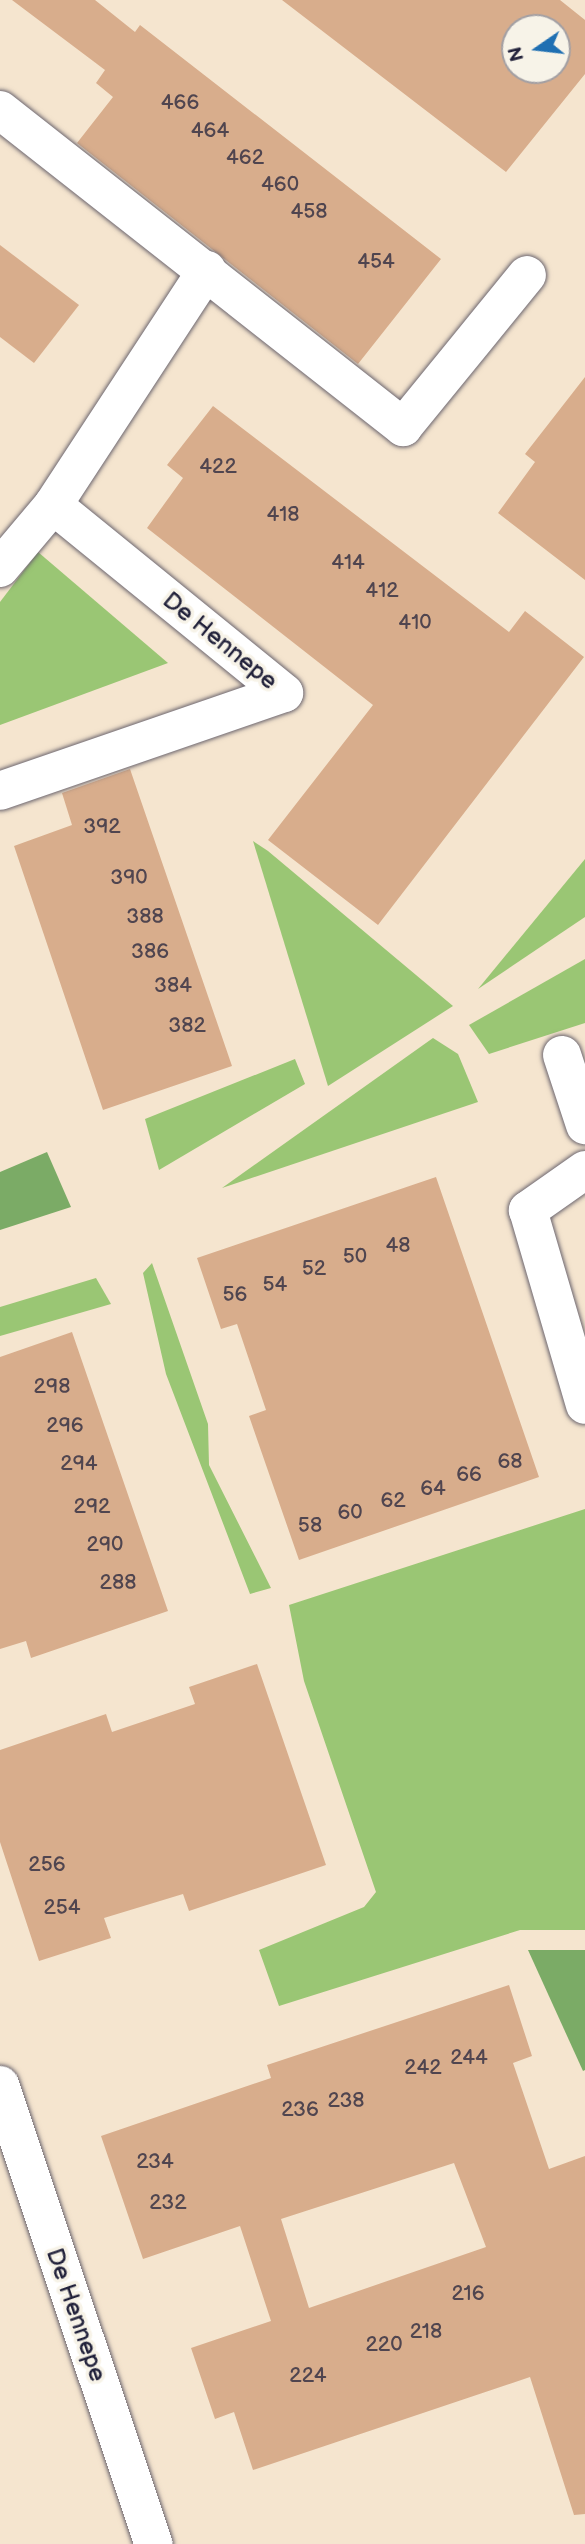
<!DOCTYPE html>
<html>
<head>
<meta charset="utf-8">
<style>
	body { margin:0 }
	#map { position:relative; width:585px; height:2544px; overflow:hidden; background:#f5e5cf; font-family:"Balsamiq Sans",sans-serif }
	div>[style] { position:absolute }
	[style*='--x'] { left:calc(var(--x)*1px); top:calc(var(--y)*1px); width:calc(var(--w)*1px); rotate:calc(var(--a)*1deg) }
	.green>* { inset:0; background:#9ac674 }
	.forest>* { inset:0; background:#7bab66 }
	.building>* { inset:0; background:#d8ad8c }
	.roads { filter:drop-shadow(0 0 2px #6c666f) drop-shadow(0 0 2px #6c666f) }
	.street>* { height:38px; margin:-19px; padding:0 19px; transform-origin:19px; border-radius:19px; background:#fff }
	span { translate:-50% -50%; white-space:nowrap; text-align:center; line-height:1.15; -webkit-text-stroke:7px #f7f3e8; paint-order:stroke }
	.number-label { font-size:21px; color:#50454f }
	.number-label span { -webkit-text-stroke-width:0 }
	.street-label { font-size:24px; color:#22223b }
	.north { position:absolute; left:501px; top:14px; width:70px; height:70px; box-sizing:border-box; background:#f7f3e8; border:2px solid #a29fa3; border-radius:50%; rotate:256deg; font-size:19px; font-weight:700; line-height:28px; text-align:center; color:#22223b }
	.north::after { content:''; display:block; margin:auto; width:24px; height:32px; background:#1f6fb2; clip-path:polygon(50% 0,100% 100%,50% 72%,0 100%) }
</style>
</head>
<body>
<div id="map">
	<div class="green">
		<i style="clip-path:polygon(38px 552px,168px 663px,0 725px,0 602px)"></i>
		<i style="clip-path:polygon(253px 841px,268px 851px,453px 1006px,328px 1086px)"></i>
		<i style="clip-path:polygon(585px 859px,585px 917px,478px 989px)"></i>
		<i style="clip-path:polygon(585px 959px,585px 1023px,489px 1054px,469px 1025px)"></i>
		<i style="clip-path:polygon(433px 1038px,458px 1054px,478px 1102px,222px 1188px)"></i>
		<i style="clip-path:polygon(295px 1059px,305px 1084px,159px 1170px,145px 1119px)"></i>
		<i style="clip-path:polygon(152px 1263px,208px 1424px,209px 1465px,271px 1588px,250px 1594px,166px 1374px,143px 1273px)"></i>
		<i style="clip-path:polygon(96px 1278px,111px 1304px,0 1336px,0 1307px)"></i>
		<i style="clip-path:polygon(585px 1509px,585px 1930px,520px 1930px,279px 2006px,259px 1950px,364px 1907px,376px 1892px,304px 1681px,289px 1605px)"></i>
	</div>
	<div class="forest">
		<i style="clip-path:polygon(47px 1152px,71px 1207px,0 1230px,0 1172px)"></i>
		<i style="clip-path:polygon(528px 1950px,585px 1950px,585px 2070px,583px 2071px)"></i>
	</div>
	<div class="building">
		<i style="clip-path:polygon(12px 0,95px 0,135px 32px,140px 25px,441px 259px,358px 364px,77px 143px,113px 97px,96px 83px,105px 70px)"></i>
		<i style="clip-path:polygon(evenodd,282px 0,560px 0,585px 20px,585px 74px,506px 172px,282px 0,515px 28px,557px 28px,557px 70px,515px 70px,515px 28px)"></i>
		<i style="clip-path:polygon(0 245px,79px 305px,34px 363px,0 337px)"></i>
		<i style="clip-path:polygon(585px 377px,585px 580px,498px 513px,535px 462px,525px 454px)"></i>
		<i style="clip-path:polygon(213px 406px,509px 632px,525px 611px,584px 657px,378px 925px,268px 840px,373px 705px,147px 528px,183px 478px,167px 465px)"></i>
		<i style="clip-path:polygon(130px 769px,232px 1066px,103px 1110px,14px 846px,72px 825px,62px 793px)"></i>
		<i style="clip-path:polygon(436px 1177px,539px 1477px,299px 1560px,249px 1416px,266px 1410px,237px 1324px,221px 1329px,197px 1258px)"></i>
		<i style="clip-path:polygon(72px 1332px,168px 1611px,31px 1658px,26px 1641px,0 1649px,0 1357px)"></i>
		<i style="clip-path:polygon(257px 1664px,326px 1865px,189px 1911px,183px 1894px,104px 1918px,111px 1938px,39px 1961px,0 1842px,0 1750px,106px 1714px,112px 1732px,195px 1704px,189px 1687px)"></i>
		<i style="clip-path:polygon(evenodd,509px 1985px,532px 2056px,513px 2063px,549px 2169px,585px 2156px,585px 2514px,574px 2515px,530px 2377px,253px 2470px,234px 2412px,215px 2419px,191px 2348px,271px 2321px,240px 2226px,143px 2259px,101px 2136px,271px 2078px,267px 2065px,509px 1985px,454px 2163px,486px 2247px,309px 2308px,281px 2219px,454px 2163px)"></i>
	</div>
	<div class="roads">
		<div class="street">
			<i style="--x:0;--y:110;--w:513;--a:38.19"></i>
			<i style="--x:403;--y:427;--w:196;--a:-50.8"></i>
			<i style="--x:53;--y:505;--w:281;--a:-56.8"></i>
			<i style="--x:0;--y:568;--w:82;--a:-49.9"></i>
			<i style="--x:53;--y:505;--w:298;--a:39.1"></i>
			<i style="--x:284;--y:693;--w:300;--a:161"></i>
			<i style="--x:562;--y:1055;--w:74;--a:71.8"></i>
			<i style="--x:585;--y:1170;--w:70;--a:144.9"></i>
			<i style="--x:528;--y:1210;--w:203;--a:73.7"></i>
			<i style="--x:0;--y:2085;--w:484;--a:71.5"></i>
		</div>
	</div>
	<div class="number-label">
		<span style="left:180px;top:103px">466</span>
		<span style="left:210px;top:131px">464</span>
		<span style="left:245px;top:158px">462</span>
		<span style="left:280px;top:185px">460</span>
		<span style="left:309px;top:212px">458</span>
		<span style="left:376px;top:262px">454</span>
		<span style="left:218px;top:467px">422</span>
		<span style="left:283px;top:515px">418</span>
		<span style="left:348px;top:563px">414</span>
		<span style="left:382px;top:591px">412</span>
		<span style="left:415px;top:623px">410</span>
		<span style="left:102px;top:827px">392</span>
		<span style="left:129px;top:878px">390</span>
		<span style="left:145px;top:917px">388</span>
		<span style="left:150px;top:952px">386</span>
		<span style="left:173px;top:986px">384</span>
		<span style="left:187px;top:1026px">382</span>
		<span style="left:398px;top:1246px">48</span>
		<span style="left:355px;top:1257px">50</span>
		<span style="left:314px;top:1269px">52</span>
		<span style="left:275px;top:1285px">54</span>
		<span style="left:235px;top:1295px">56</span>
		<span style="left:52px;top:1387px">298</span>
		<span style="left:65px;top:1426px">296</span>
		<span style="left:510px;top:1462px">68</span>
		<span style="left:79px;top:1464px">294</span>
		<span style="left:469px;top:1475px">66</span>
		<span style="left:433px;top:1489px">64</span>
		<span style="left:393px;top:1501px">62</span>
		<span style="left:92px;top:1507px">292</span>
		<span style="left:350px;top:1513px">60</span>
		<span style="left:310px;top:1526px">58</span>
		<span style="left:105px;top:1545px">290</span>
		<span style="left:118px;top:1583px">288</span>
		<span style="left:47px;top:1865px">256</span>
		<span style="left:62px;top:1908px">254</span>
		<span style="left:469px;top:2058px">244</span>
		<span style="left:423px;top:2068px">242</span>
		<span style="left:346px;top:2101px">238</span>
		<span style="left:300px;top:2110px">236</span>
		<span style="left:155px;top:2162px">234</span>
		<span style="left:168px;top:2203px">232</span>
		<span style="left:468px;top:2294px">216</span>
		<span style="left:426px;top:2332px">218</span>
		<span style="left:384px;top:2345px">220</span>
		<span style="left:308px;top:2376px">224</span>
	</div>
	<div class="street-label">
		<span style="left:220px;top:641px;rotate:39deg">De Hennepe</span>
		<span style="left:76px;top:2315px;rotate:71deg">De Hennepe</span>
	</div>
	<div class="north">N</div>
</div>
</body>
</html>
